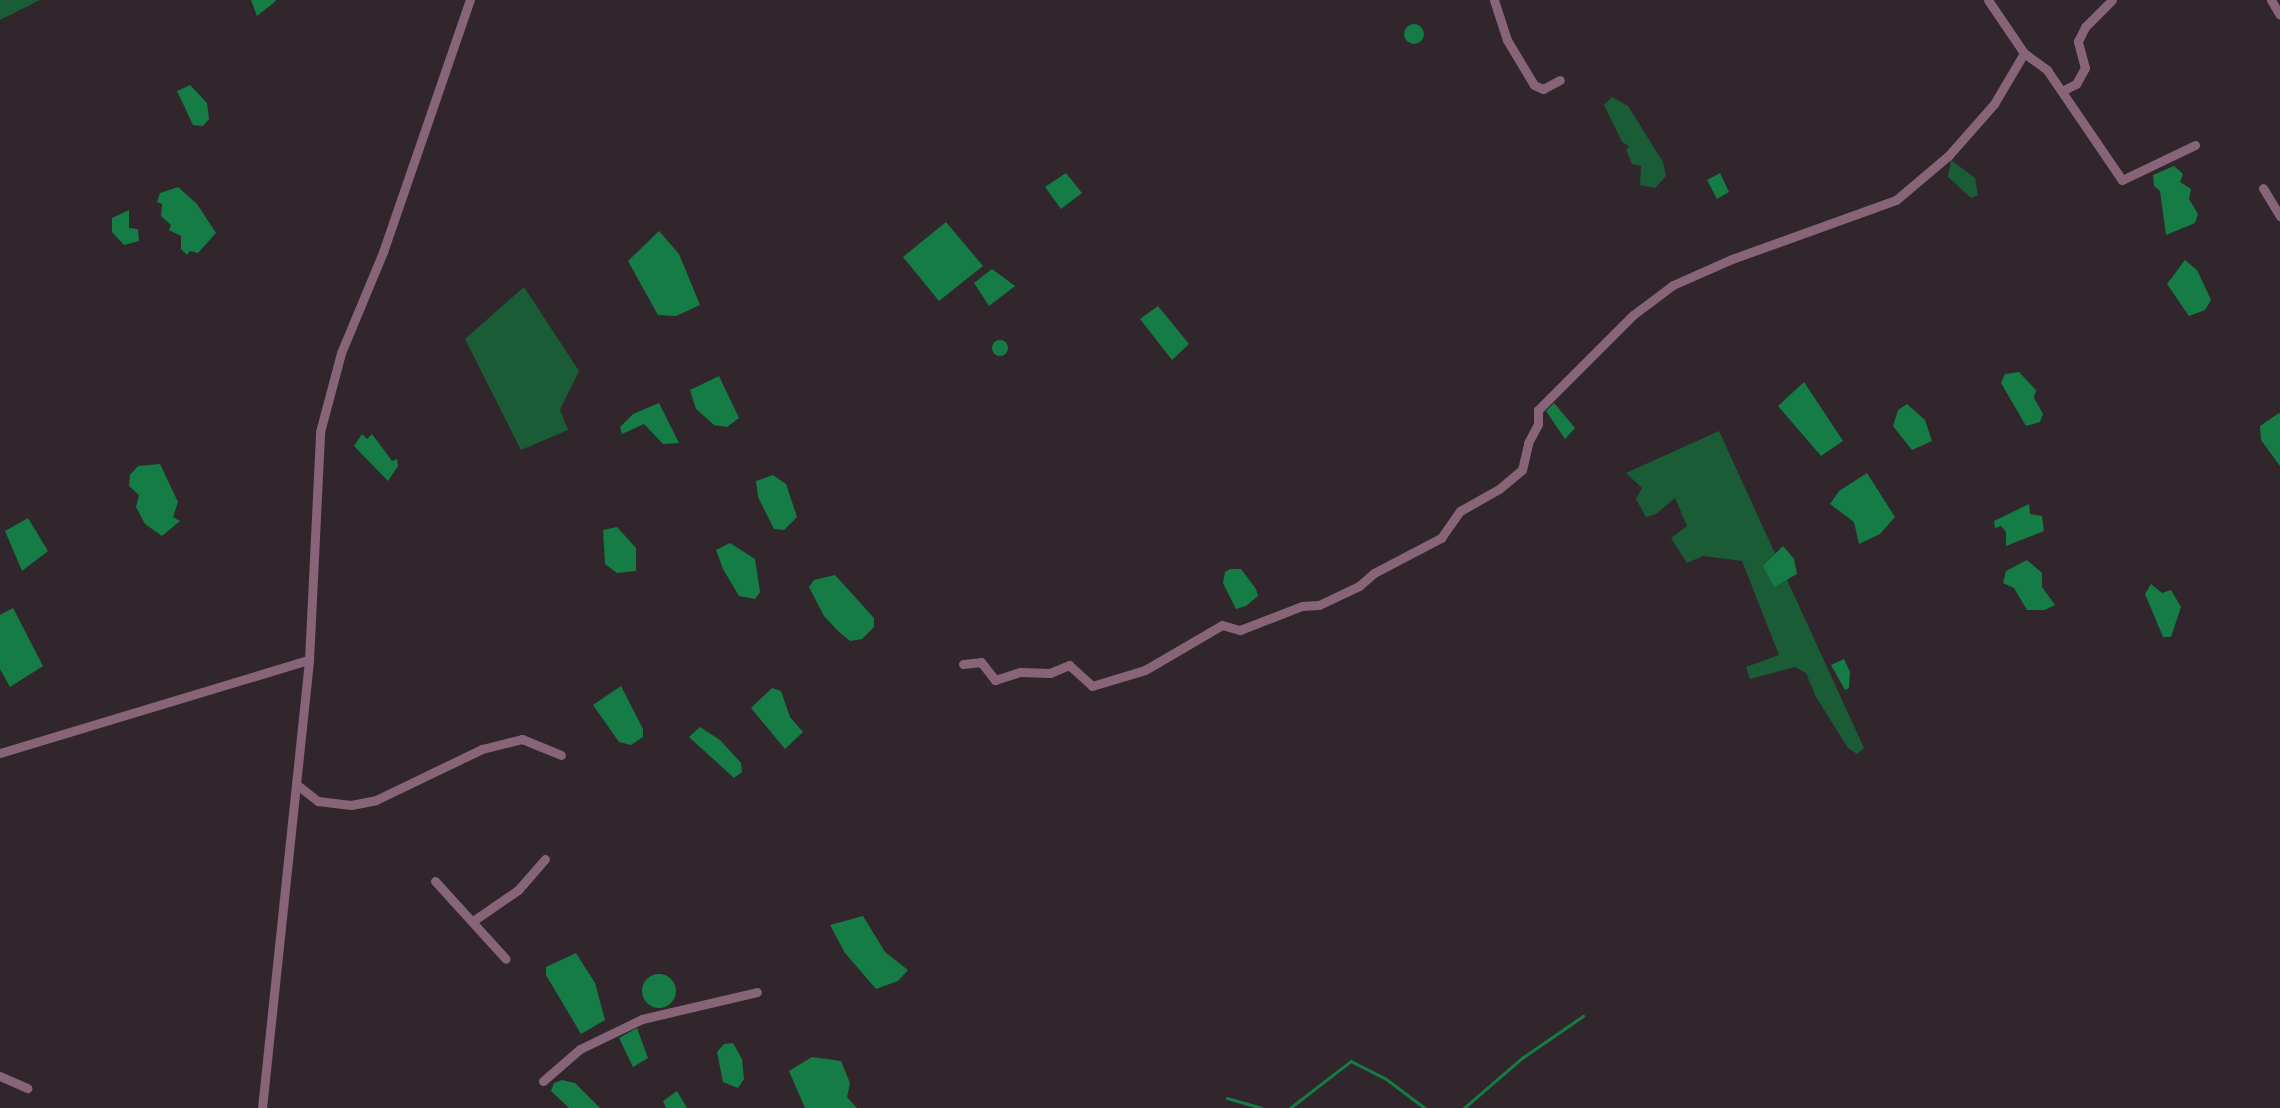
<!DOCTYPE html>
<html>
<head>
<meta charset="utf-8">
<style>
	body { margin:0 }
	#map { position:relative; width:2280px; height:1108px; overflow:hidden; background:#30262c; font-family:"Alegreya Sans",sans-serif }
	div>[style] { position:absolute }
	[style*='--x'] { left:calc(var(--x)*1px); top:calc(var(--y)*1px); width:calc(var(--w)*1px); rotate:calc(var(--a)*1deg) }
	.green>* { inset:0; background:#1a5c36 }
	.water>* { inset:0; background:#167c46 }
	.round { border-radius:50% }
	.stream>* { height:2.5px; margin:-1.25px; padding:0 1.25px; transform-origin:1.25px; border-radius:1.25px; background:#167c46 }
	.street>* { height:9px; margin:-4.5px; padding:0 4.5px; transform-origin:4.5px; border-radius:4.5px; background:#886479 }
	span { translate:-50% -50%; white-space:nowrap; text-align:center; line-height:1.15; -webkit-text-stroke:7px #151113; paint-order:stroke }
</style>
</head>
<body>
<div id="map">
	<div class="green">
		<i style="clip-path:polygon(0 0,40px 0,0 20px)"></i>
		<i style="clip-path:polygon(1612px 97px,1628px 106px,1663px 162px,1666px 176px,1655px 188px,1640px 185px,1641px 166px,1632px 164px,1626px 150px,1629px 146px,1622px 142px,1604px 105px)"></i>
		<i style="clip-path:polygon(1951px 160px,1975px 178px,1978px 195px,1971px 198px,1948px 177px)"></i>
		<i style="clip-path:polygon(524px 287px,579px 371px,560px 410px,568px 430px,521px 450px,465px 339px)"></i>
		<i style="clip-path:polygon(1719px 431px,1864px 748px,1857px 754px,1848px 748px,1816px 697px,1806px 673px,1795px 667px,1750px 679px,1746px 667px,1779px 655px,1742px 561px,1703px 556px,1687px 563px,1671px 538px,1687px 526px,1675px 498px,1656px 514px,1646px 517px,1636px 499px,1642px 488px,1626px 473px)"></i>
	</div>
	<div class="water">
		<i style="clip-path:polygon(251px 0,275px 0,276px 1px,257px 16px)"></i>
		<i class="round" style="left:1404px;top:24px;width:20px;height:20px"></i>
		<i style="clip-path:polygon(190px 85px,207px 103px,209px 119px,203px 126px,193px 125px,177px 91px)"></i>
		<i style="clip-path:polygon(2174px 166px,2183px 174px,2180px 182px,2191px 189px,2189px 199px,2198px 214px,2195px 223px,2166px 235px,2160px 191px,2154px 186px,2153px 175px)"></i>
		<i style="clip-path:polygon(1066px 173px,1082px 193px,1061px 209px,1045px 187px)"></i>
		<i style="clip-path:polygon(1720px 173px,1729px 192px,1717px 199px,1707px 180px)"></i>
		<i style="clip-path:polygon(178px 187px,197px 204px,216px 233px,198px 253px,190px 251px,187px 255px,181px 249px,181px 236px,169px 230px,171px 225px,161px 216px,162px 204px,157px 202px,160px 193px)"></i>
		<i style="clip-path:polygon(129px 210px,129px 228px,138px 229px,139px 241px,124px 245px,112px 232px,112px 218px)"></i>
		<i style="clip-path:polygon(946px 222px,983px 266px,939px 301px,903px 257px)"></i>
		<i style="clip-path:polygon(659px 231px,679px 254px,700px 305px,676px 316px,658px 315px,628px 261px)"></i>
		<i style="clip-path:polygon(2185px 260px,2197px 270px,2211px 300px,2205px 310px,2189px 316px,2167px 284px)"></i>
		<i style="clip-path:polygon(992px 269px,1015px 286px,989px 306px,974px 283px)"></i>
		<i style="clip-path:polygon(1158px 306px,1189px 344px,1172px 360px,1140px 319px)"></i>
		<i class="round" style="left:992px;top:340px;width:16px;height:16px"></i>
		<i style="clip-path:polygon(2019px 372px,2036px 390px,2034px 398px,2043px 414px,2040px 422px,2026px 426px,2001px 383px,2005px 374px)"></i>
		<i style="clip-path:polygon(719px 376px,739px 418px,727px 427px,714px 425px,696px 409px,690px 390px)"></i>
		<i style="clip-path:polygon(1804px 382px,1843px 441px,1821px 456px,1778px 406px)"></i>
		<i style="clip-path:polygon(659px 403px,679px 443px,663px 444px,644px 424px,622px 434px,620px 427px,633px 414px)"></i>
		<i style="clip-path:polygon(1554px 403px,1575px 428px,1565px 439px,1546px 411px)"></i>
		<i style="clip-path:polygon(1907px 404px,1925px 420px,1932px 441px,1912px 450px,1893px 426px,1898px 410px)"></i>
		<i style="clip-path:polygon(2279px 413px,2280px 414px,2280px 466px,2261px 440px,2260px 426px)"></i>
		<i style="clip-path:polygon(362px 434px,367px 439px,372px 434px,392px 461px,397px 459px,398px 466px,388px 481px,354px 446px)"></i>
		<i style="clip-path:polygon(160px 464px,178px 502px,173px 517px,180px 521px,162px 536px,145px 524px,136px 507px,139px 495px,129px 486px,130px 475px,138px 466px)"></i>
		<i style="clip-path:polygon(1867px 473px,1895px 517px,1880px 534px,1859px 544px,1854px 522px,1830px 504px,1839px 491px)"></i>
		<i style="clip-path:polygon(773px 475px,786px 484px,797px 517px,784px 530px,774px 529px,758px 497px,756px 481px)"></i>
		<i style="clip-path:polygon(2029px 504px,2030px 514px,2042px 516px,2044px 531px,2006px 546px,2006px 532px,2001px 526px,1995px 528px,1994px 521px)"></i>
		<i style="clip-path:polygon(28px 518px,48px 551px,22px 571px,5px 531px)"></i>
		<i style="clip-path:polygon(617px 527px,636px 548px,636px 571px,617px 573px,605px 564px,603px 530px)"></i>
		<i style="clip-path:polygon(730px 543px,755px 559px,760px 592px,755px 599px,739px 596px,723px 569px,716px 550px)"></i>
		<i style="clip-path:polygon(1783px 546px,1794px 559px,1797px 574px,1774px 587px,1763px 566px)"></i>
		<i style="clip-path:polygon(2027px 560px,2042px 573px,2042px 587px,2055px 605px,2045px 610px,2027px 610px,2014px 588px,2003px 583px,2006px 571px)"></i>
		<i style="clip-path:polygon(1230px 569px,1241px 569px,1256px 589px,1258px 596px,1246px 606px,1236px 609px,1223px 583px,1225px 572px)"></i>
		<i style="clip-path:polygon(835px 575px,874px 618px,874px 627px,862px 639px,850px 641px,838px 631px,824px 616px,809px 587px,814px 580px)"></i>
		<i style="clip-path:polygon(2151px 584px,2162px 593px,2171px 590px,2181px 607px,2171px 637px,2163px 637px,2145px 594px)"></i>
		<i style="clip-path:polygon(13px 608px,43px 666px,10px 687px,0 669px,0 615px)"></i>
		<i style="clip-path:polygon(1844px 659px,1850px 672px,1849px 688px,1845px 690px,1831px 665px)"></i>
		<i style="clip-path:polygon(621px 686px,643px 729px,643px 737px,631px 745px,619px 742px,593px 705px)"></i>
		<i style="clip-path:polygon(772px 688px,781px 691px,790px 717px,803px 732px,785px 749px,751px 708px)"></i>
		<i style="clip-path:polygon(700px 727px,720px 740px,741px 763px,742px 772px,734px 778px,689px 737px)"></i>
		<i style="clip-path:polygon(863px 916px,885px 952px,908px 970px,898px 981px,876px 989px,845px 953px,830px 925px)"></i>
		<i style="clip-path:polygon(576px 953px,595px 983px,605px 1020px,581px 1034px,546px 975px,546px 967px)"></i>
		<i class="round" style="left:642px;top:974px;width:34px;height:34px"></i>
		<i style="clip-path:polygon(637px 1028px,648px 1058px,633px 1067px,619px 1038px)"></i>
		<i style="clip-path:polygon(733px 1043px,742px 1059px,744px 1079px,738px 1088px,723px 1082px,717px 1052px,724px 1044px)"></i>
		<i style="clip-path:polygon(812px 1057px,841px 1061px,850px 1083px,847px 1097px,857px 1108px,805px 1108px,789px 1071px)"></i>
		<i style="clip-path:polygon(562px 1080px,575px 1083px,600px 1108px,569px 1108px,551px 1091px,554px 1083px)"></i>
		<i style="clip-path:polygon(677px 1091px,687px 1108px,666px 1108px,663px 1101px)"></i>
	</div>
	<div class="stream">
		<i style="--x:1227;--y:1098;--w:36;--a:16"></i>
		<i style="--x:1290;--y:1108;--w:77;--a:-37.6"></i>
		<i style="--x:1351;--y:1061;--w:38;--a:27"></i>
		<i style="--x:1385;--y:1078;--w:50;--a:36.9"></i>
		<i style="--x:1464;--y:1108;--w:77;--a:-40.8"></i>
		<i style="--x:1522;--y:1058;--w:74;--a:-34.5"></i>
	</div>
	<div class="street">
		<i style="--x:1494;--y:0;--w:42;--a:72"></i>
		<i style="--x:1507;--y:40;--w:52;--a:59"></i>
		<i style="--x:1534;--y:85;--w:10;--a:24"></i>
		<i style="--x:1543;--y:89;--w:19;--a:-28"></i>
		<i style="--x:1988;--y:0;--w:64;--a:55.8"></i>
		<i style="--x:2024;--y:53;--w:29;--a:36"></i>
		<i style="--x:2047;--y:70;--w:133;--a:55.7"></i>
		<i style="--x:2122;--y:180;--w:81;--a:-25.6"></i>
		<i style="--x:2271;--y:0;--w:17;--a:59"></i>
		<i style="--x:2062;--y:91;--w:16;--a:-27"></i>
		<i style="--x:2076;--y:84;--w:18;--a:-61"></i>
		<i style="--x:2085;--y:68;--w:28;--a:-105"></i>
		<i style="--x:2078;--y:41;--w:16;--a:-63"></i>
		<i style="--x:2085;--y:27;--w:38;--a:-45"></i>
		<i style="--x:2263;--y:188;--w:33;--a:59"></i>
		<i style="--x:963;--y:664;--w:18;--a:-6"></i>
		<i style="--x:981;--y:662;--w:23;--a:52"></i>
		<i style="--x:995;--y:680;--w:26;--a:-18"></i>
		<i style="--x:1020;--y:672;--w:30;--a:2"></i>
		<i style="--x:1050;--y:673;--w:21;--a:-23"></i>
		<i style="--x:1069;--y:665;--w:31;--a:42"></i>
		<i style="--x:1092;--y:686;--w:55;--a:-16.8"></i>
		<i style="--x:1145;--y:670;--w:89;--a:-30.3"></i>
		<i style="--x:1222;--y:625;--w:19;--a:16"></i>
		<i style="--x:1240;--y:630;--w:66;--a:-21.2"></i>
		<i style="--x:1302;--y:606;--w:17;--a:-3"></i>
		<i style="--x:1319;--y:605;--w:44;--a:-25.4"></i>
		<i style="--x:1359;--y:586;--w:20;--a:-41"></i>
		<i style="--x:1374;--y:573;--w:76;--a:-27.6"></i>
		<i style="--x:1441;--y:538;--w:33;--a:-55"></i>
		<i style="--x:1460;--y:511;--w:45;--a:-29.4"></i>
		<i style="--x:1499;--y:489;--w:30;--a:-40"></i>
		<i style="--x:1522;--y:470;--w:28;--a:-77"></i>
		<i style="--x:1528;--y:443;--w:21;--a:-62"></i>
		<i style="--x:1538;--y:424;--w:14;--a:-90"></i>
		<i style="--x:1538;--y:410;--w:134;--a:-45"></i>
		<i style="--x:1633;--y:315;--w:50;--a:-36.9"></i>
		<i style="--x:1673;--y:285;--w:64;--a:-23.8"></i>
		<i style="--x:1732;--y:259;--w:174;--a:-19.8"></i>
		<i style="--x:1896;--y:200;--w:70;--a:-40.3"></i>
		<i style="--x:1949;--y:155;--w:68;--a:-48.6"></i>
		<i style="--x:1994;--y:104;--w:59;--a:-59.5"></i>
		<i style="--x:0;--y:753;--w:323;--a:-16.8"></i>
		<i style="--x:296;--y:784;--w:28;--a:38"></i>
		<i style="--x:318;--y:801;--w:33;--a:7"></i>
		<i style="--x:351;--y:805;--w:25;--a:-11"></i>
		<i style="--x:376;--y:800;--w:118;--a:-25.7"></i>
		<i style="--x:482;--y:749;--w:41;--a:-14"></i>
		<i style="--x:522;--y:739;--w:42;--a:22.3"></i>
		<i style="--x:435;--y:881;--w:105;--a:47.7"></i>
		<i style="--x:473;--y:921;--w:55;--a:-34.6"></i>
		<i style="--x:518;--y:890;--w:41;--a:-48.9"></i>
		<i style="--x:0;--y:1076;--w:30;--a:24"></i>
		<i style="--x:543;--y:1081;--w:49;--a:-40.9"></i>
		<i style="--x:580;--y:1049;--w:69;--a:-25.8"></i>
		<i style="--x:642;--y:1019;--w:118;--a:-13.2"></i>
		<i style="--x:262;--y:1108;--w:450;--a:-84"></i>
		<i style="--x:309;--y:660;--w:228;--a:-87.2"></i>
		<i style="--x:320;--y:432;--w:82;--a:-75.1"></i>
		<i style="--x:341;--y:353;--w:109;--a:-67.4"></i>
		<i style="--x:383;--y:252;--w:267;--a:-71"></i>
	</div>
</div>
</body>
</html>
